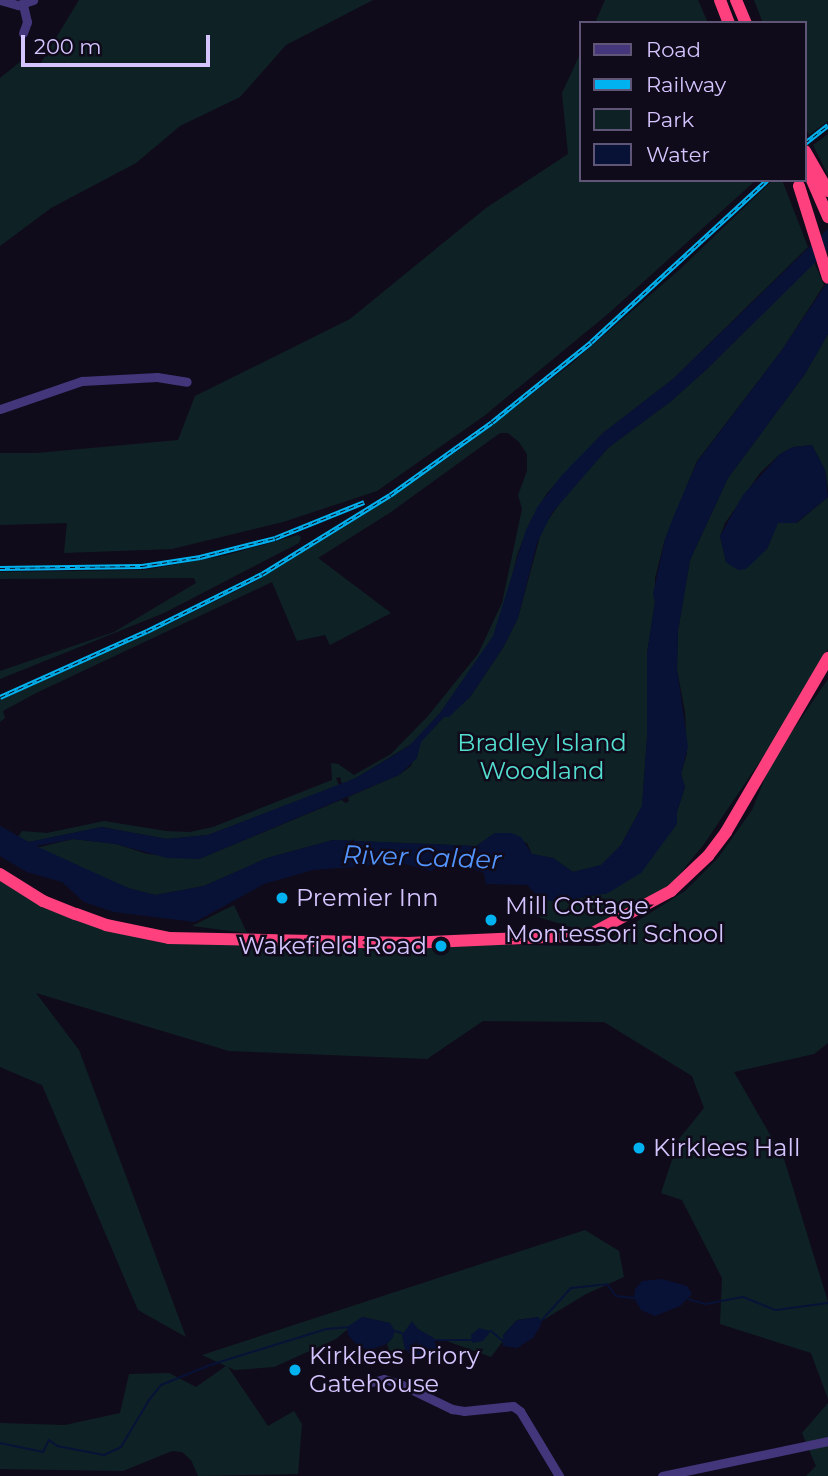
<!DOCTYPE html>
<html>
<head>
<meta charset="utf-8">
<style>
	body { margin:0 }
	#map { position:relative; width:828px; height:1476px; overflow:hidden; background:#100b1b; font-family:Montserrat,sans-serif }
	div>[style] { position:absolute }
	[style*='--x'] { left:calc(var(--x)*1px); top:calc(var(--y)*1px); width:calc(var(--w)*1px); rotate:calc(var(--a)*1deg) }
	.green>* { inset:0; background:#0e2225 }
	.water>* { inset:0; background:#081237 }
	.stream>* { height:2px; margin:-1px; padding:0 1px; transform-origin:1px; border-radius:1px; background:#081237 }
	.minor>* { height:9px; margin:-4.5px; padding:0 4.5px; transform-origin:4.5px; border-radius:4.5px; background:#43367b }
	.highway>* { height:12px; margin:-6px; padding:0 6px; transform-origin:6px; border-radius:6px; background:#ff407e }
	.rail>* { height:4.5px; margin-top:-2.25px; transform-origin:0; background:repeating-linear-gradient(90deg,#100b1b 0 5px,#00b3f0 0 10px); box-sizing:border-box; border-block:2px solid #00b3f0 }
	.dots>* { width:19px; height:19px; translate:-50% -50%; box-sizing:border-box; border:4px solid #100b1b; border-radius:50% }
	span { translate:-50% -50%; white-space:nowrap; text-align:center; line-height:1.15; -webkit-text-stroke:5px #100b1b; paint-order:stroke }
	.park-label { font-size:24px; color:#53ded0 }
	.poi-label { font-size:24px; color:#d5c5ff }
	.left { translate:0 -50%; text-align:left }
	.right { translate:-100% -50%; text-align:right }
	.water-label { font-size:26px; color:#5395ff; font-style:italic }
	.legend { position:absolute; left:579px; top:21px; width:228px; height:161px; box-sizing:border-box; background:#100b1b; border:2px solid #5f5576; margin:0; padding:9px 12px; list-style:none; font-size:21px; color:#d5c5ff }
	.legend li { display:flex; align-items:center; gap:14px; height:35px }
	.legend b { width:35px; border:2px solid #5f5576 }
	.scale { position:absolute; left:21px; top:35px; width:189px; height:32px; box-sizing:border-box; border:4px solid #d5c5ff; border-top:0; padding-left:9px; font-size:21px; line-height:24px; white-space:nowrap; color:#d5c5ff; -webkit-text-stroke:5px #100b1b; paint-order:stroke }
</style>
</head>
<body>
<div id="map">
	<div class="green">
		<i style="clip-path:polygon(79px 0,373px 0,286px 45px,240px 97px,180px 126px,136px 163px,51px 208px,0 246px,0 78px,20px 62px,39px 66px)"></i>
		<i style="clip-path:polygon(605px 0,698px 0,708px 23px,595px 23px)"></i>
		<i style="clip-path:polygon(754px 0,828px 0,828px 121px,809px 135px,805px 127px,805px 23px,763px 23px)"></i>
		<i style="clip-path:polygon(581px 52px,581px 180px,756px 180px,609px 313px,484px 416px,377px 491px,283px 522px,172px 549px,64px 553px,67px 523px,0 525px,0 453px,37px 453px,178px 440px,195px 396px,350px 319px,486px 208px,568px 154px,562px 93px)"></i>
		<i style="clip-path:polygon(828px 134px,828px 175px,813px 145px)"></i>
		<i style="clip-path:polygon(773px 180px,782px 180px,808px 247px,673px 379px,603px 433px,547px 493px,530px 522px,517px 555px,505px 607px,494px 636px,440px 713px,413px 743px,356px 778px,342px 784px,340px 777px,336px 778px,339px 785px,208px 835px,167px 839px,102px 827px,29px 842px,18px 837px,22px 831px,47px 833px,104px 821px,166px 831px,190px 832px,213px 827px,332px 780px,331px 763px,338px 764px,354px 775px,391px 754px,428px 716px,478px 654px,502px 603px,522px 509px,518px 495px,527px 471px,527px 454px,519px 442px,508px 433px,500px 433px,391px 512px,318px 558px,391px 613px,330px 645px,325px 635px,297px 641px,272px 582px,36px 693px,3px 711px,5px 718px,0 722px,0 699px,171px 623px,254px 582px,387px 500px,463px 447px,571px 364px,679px 270px)"></i>
		<i style="clip-path:polygon(814px 262px,824px 285px,782px 350px,697px 461px,665px 539px,655px 578px,655px 602px,647px 653px,647px 738px,642px 806px,621px 845px,601px 865px,573px 872px,553px 858px,532px 854px,527px 843px,495px 833px,476px 846px,333px 840px,267px 858px,204px 886px,155px 895px,128px 888px,36px 848px,73px 839px,116px 844px,147px 854px,199px 859px,341px 800px,346px 803px,349px 801px,348px 797px,399px 775px,411px 766px,420px 742px,444px 717px,470px 697px,504px 646px,518px 618px,542px 529px,562px 500px,608px 448px,670px 402px,707px 369px)"></i>
		<i style="clip-path:polygon(828px 334px,828px 490px,825px 470px,812px 445px,793px 447px,780px 454px,760px 473px,725px 523px,720px 536px,726px 562px,767px 549px,778px 522px,797px 523px,828px 497px,828px 649px,777px 736px,704px 844px,674px 881px,652px 897px,583px 931px,526px 913px,522px 904px,526px 895px,557px 902px,608px 893px,677px 824px,677px 812px,685px 787px,681px 774px,687px 754px,685px 712px,677px 669px,678px 631px,690px 560px,728px 478px,805px 374px)"></i>
		<i style="clip-path:polygon(298px 535px,301px 537px,299px 543px,164px 613px,0 679px,0 671px,114px 632px,196px 583px,194px 578px,0 579px,0 572px,144px 570px,227px 555px)"></i>
		<i style="clip-path:polygon(828px 679px,828px 1043px,814px 1054px,734px 1072px,784px 1159px,828px 1302px,828px 1399px,811px 1353px,720px 1324px,722px 1278px,682px 1200px,661px 1193px,679px 1139px,704px 1108px,692px 1076px,604px 1022px,483px 1021px,427px 1059px,229px 1051px,36px 993px,79px 1050px,186px 1337px,138px 1310px,42px 1085px,0 1067px,0 881px,46px 907px,177px 941px,598px 946px,685px 891px,718px 858px,752px 810px,772px 761px)"></i>
		<i style="clip-path:polygon(234px 905px,247px 933px,192px 926px)"></i>
		<i style="clip-path:polygon(585px 1230px,619px 1251px,624px 1277px,586px 1294px,540px 1322px,538px 1317px,517px 1320px,503px 1335px,503px 1341px,491px 1357px,444px 1340px,434px 1340px,418px 1329px,402px 1335px,405px 1349px,401px 1356px,389px 1350px,387px 1344px,393px 1337px,390px 1323px,362px 1317px,336px 1339px,274px 1367px,235px 1370px,228px 1367px,268px 1426px,294px 1411px,302px 1424px,298px 1474px,198px 1476px,191px 1460px,182px 1452px,172px 1451px,123px 1471px,0 1469px,0 1423px,65px 1425px,120px 1413px,129px 1374px,169px 1373px,196px 1387px,226px 1366px,202px 1355px)"></i>
		<i style="clip-path:polygon(828px 1403px,828px 1476px,806px 1476px,816px 1466px,802px 1433px)"></i>
	</div>
	<div class="water">
		<i style="clip-path:polygon(828px 229px,828px 250px,707px 369px,670px 402px,608px 448px,552px 513px,537px 543px,518px 618px,504px 646px,470px 697px,449px 717px,444px 717px,421px 742px,417px 758px,399px 775px,199px 859px,167px 858px,116px 844px,73px 839px,36px 846px,128px 888px,155px 895px,204px 886px,267px 858px,333px 840px,476px 846px,495px 833px,511px 833px,521px 837px,532px 854px,553px 858px,573px 872px,601px 865px,621px 845px,642px 806px,647px 738px,647px 653px,655px 602px,653px 594px,665px 539px,675px 513px,697px 462px,782px 350px,828px 281px,828px 334px,805px 374px,728px 478px,690px 560px,678px 631px,677px 669px,688px 747px,681px 774px,685px 787px,677px 812px,677px 824px,641px 873px,608px 893px,557px 902px,541px 899px,527px 885px,486px 884px,484px 873px,462px 865px,441px 865px,431px 871px,402px 863px,313px 870px,264px 884px,195px 922px,114px 912px,84px 902px,62px 882px,27px 872px,0 856px,0 826px,29px 842px,101px 827px,167px 839px,208px 835px,356px 778px,409px 746px,440px 713px,493px 636px,526px 530px,538px 506px,562px 475px,603px 433px,673px 379px)"></i>
		<i style="clip-path:polygon(812px 445px,825px 470px,828px 497px,796px 523px,778px 523px,767px 549px,746px 569px,738px 570px,730px 565px,726px 562px,720px 536px,743px 495px,780px 454px,793px 447px)"></i>
		<i style="clip-path:polygon(662px 1279px,687px 1286px,692px 1294px,680px 1306px,655px 1316px,641px 1310px,634px 1298px,635px 1289px,642px 1281px)"></i>
		<i style="clip-path:polygon(362px 1317px,390px 1323px,395px 1331px,393px 1337px,387px 1344px,369px 1350px,357px 1345px,348px 1335px,347px 1327px)"></i>
		<i style="clip-path:polygon(539px 1317px,541px 1325px,533px 1338px,517px 1348px,503px 1346px,503px 1335px,517px 1320px)"></i>
		<i style="clip-path:polygon(412px 1321px,418px 1329px,434px 1338px,437px 1351px,418px 1361px,405px 1349px,402px 1335px)"></i>
		<i style="clip-path:polygon(479px 1328px,491px 1331px,483px 1341px,472px 1343px,471px 1335px)"></i>
	</div>
	<div class="stream">
		<i style="--x:688;--y:1299;--w:19;--a:16"></i>
		<i style="--x:706;--y:1304;--w:38;--a:-11"></i>
		<i style="--x:743;--y:1297;--w:35;--a:22"></i>
		<i style="--x:776;--y:1310;--w:52;--a:-7.7"></i>
		<i style="--x:540;--y:1322;--w:46;--a:-47.6"></i>
		<i style="--x:571;--y:1288;--w:36;--a:-6"></i>
		<i style="--x:607;--y:1284;--w:15;--a:53"></i>
		<i style="--x:616;--y:1296;--w:18;--a:6"></i>
		<i style="--x:395;--y:1331;--w:7;--a:16"></i>
		<i style="--x:491;--y:1331;--w:16;--a:40"></i>
		<i style="--x:434;--y:1340;--w:37;--a:0"></i>
		<i style="--x:0;--y:1443;--w:44;--a:11.8"></i>
		<i style="--x:43;--y:1452;--w:13;--a:-63"></i>
		<i style="--x:49;--y:1440;--w:10;--a:37"></i>
		<i style="--x:57;--y:1446;--w:48;--a:10.8"></i>
		<i style="--x:104;--y:1455;--w:19;--a:-25"></i>
		<i style="--x:121;--y:1447;--w:55;--a:-59.2"></i>
		<i style="--x:149;--y:1400;--w:19;--a:-51"></i>
		<i style="--x:161;--y:1385;--w:53;--a:-22.2"></i>
		<i style="--x:210;--y:1365;--w:121;--a:-17.2"></i>
		<i style="--x:326;--y:1329;--w:21;--a:-5"></i>
	</div>
	<div class="minor">
		<i style="--x:0;--y:0;--w:19;--a:16"></i>
		<i style="--x:18;--y:5;--w:16;--a:-18"></i>
		<i style="--x:23;--y:33;--w:12;--a:-70"></i>
		<i style="--x:27;--y:22;--w:18;--a:-103"></i>
		<i style="--x:0;--y:409;--w:87;--a:-18.9"></i>
		<i style="--x:82;--y:381;--w:75;--a:-3.1"></i>
		<i style="--x:157;--y:377;--w:30;--a:9"></i>
		<i style="--x:372;--y:1382;--w:12;--a:-14"></i>
		<i style="--x:384;--y:1379;--w:17;--a:17"></i>
		<i style="--x:400;--y:1384;--w:58;--a:25.7"></i>
		<i style="--x:452;--y:1409;--w:12;--a:9"></i>
		<i style="--x:464;--y:1411;--w:49;--a:-5.8"></i>
		<i style="--x:513;--y:1406;--w:9;--a:36"></i>
		<i style="--x:520;--y:1411;--w:76;--a:59"></i>
		<i style="--x:662;--y:1476;--w:170;--a:-11.9"></i>
	</div>
	<div class="highway">
		<i style="--x:720;--y:0;--w:25;--a:69"></i>
		<i style="--x:736;--y:0;--w:25;--a:67"></i>
		<i style="--x:805;--y:151;--w:46;--a:60.1"></i>
		<i style="--x:805;--y:164;--w:58;--a:66.5"></i>
		<i style="--x:799;--y:186;--w:96;--a:72.5"></i>
		<i style="--x:0;--y:874;--w:51;--a:32.1"></i>
		<i style="--x:43;--y:901;--w:35;--a:22"></i>
		<i style="--x:76;--y:914;--w:32;--a:20"></i>
		<i style="--x:106;--y:925;--w:64;--a:11.7"></i>
		<i style="--x:169;--y:938;--w:239;--a:1.2"></i>
		<i style="--x:408;--y:943;--w:181;--a:-2.5"></i>
		<i style="--x:589;--y:935;--w:93;--a:-28.2"></i>
		<i style="--x:671;--y:891;--w:51;--a:-43.4"></i>
		<i style="--x:708;--y:856;--w:30;--a:-53"></i>
		<i style="--x:726;--y:832;--w:202;--a:-59.6"></i>
	</div>
	<div class="rail">
		<i style="--x:805;--y:143;--w:29;--a:-38"></i>
		<i style="--x:0;--y:568;--w:142;--a:-0.8"></i>
		<i style="--x:142;--y:566;--w:59;--a:-8.8"></i>
		<i style="--x:200;--y:557;--w:77;--a:-14.2"></i>
		<i style="--x:275;--y:538;--w:96;--a:-22"></i>
		<i style="--x:0;--y:697;--w:161;--a:-24.2"></i>
		<i style="--x:147;--y:631;--w:128;--a:-26.4"></i>
		<i style="--x:262;--y:574;--w:150;--a:-31.7"></i>
		<i style="--x:390;--y:495;--w:125;--a:-35.6"></i>
		<i style="--x:492;--y:422;--w:127;--a:-38.9"></i>
		<i style="--x:591;--y:342;--w:239;--a:-42.6"></i>
	</div>
	<div class="dots">
		<i style="left:282px;top:898px;background:#00b3f0"></i>
		<i style="left:491px;top:920px;background:#00b3f0"></i>
		<i style="left:441px;top:946px;background:#00b3f0"></i>
		<i style="left:639px;top:1148px;background:#00b3f0"></i>
		<i style="left:295px;top:1370px;background:#00b3f0"></i>
	</div>
	<div class="park-label">
		<span style="left:542px;top:757px">Bradley Island<br>Woodland</span>
	</div>
	<div class="poi-label">
		<span class="left" style="left:296px;top:898px">Premier Inn</span>
		<span class="left" style="left:505px;top:920px">Mill Cottage<br>Montessori School</span>
		<span class="right" style="left:427px;top:946px">Wakefield Road</span>
		<span class="left" style="left:653px;top:1148px">Kirklees Hall</span>
		<span class="left" style="left:309px;top:1370px">Kirklees Priory<br>Gatehouse</span>
	</div>
	<div class="water-label">
		<span style="left:422px;top:858px;rotate:2deg">River Calder</span>
	</div>
	<ul class="legend">
	<li><b style="height:9px;background:#43367b"></b>Road</li>
	<li><b style="height:9px;background:#00b3f0"></b>Railway</li>
	<li><b style="height:19px;background:#0e2225"></b>Park</li>
	<li><b style="height:19px;background:#081237"></b>Water</li>
	</ul>
	<div class="scale">200 m</div>
</div>
</body>
</html>
